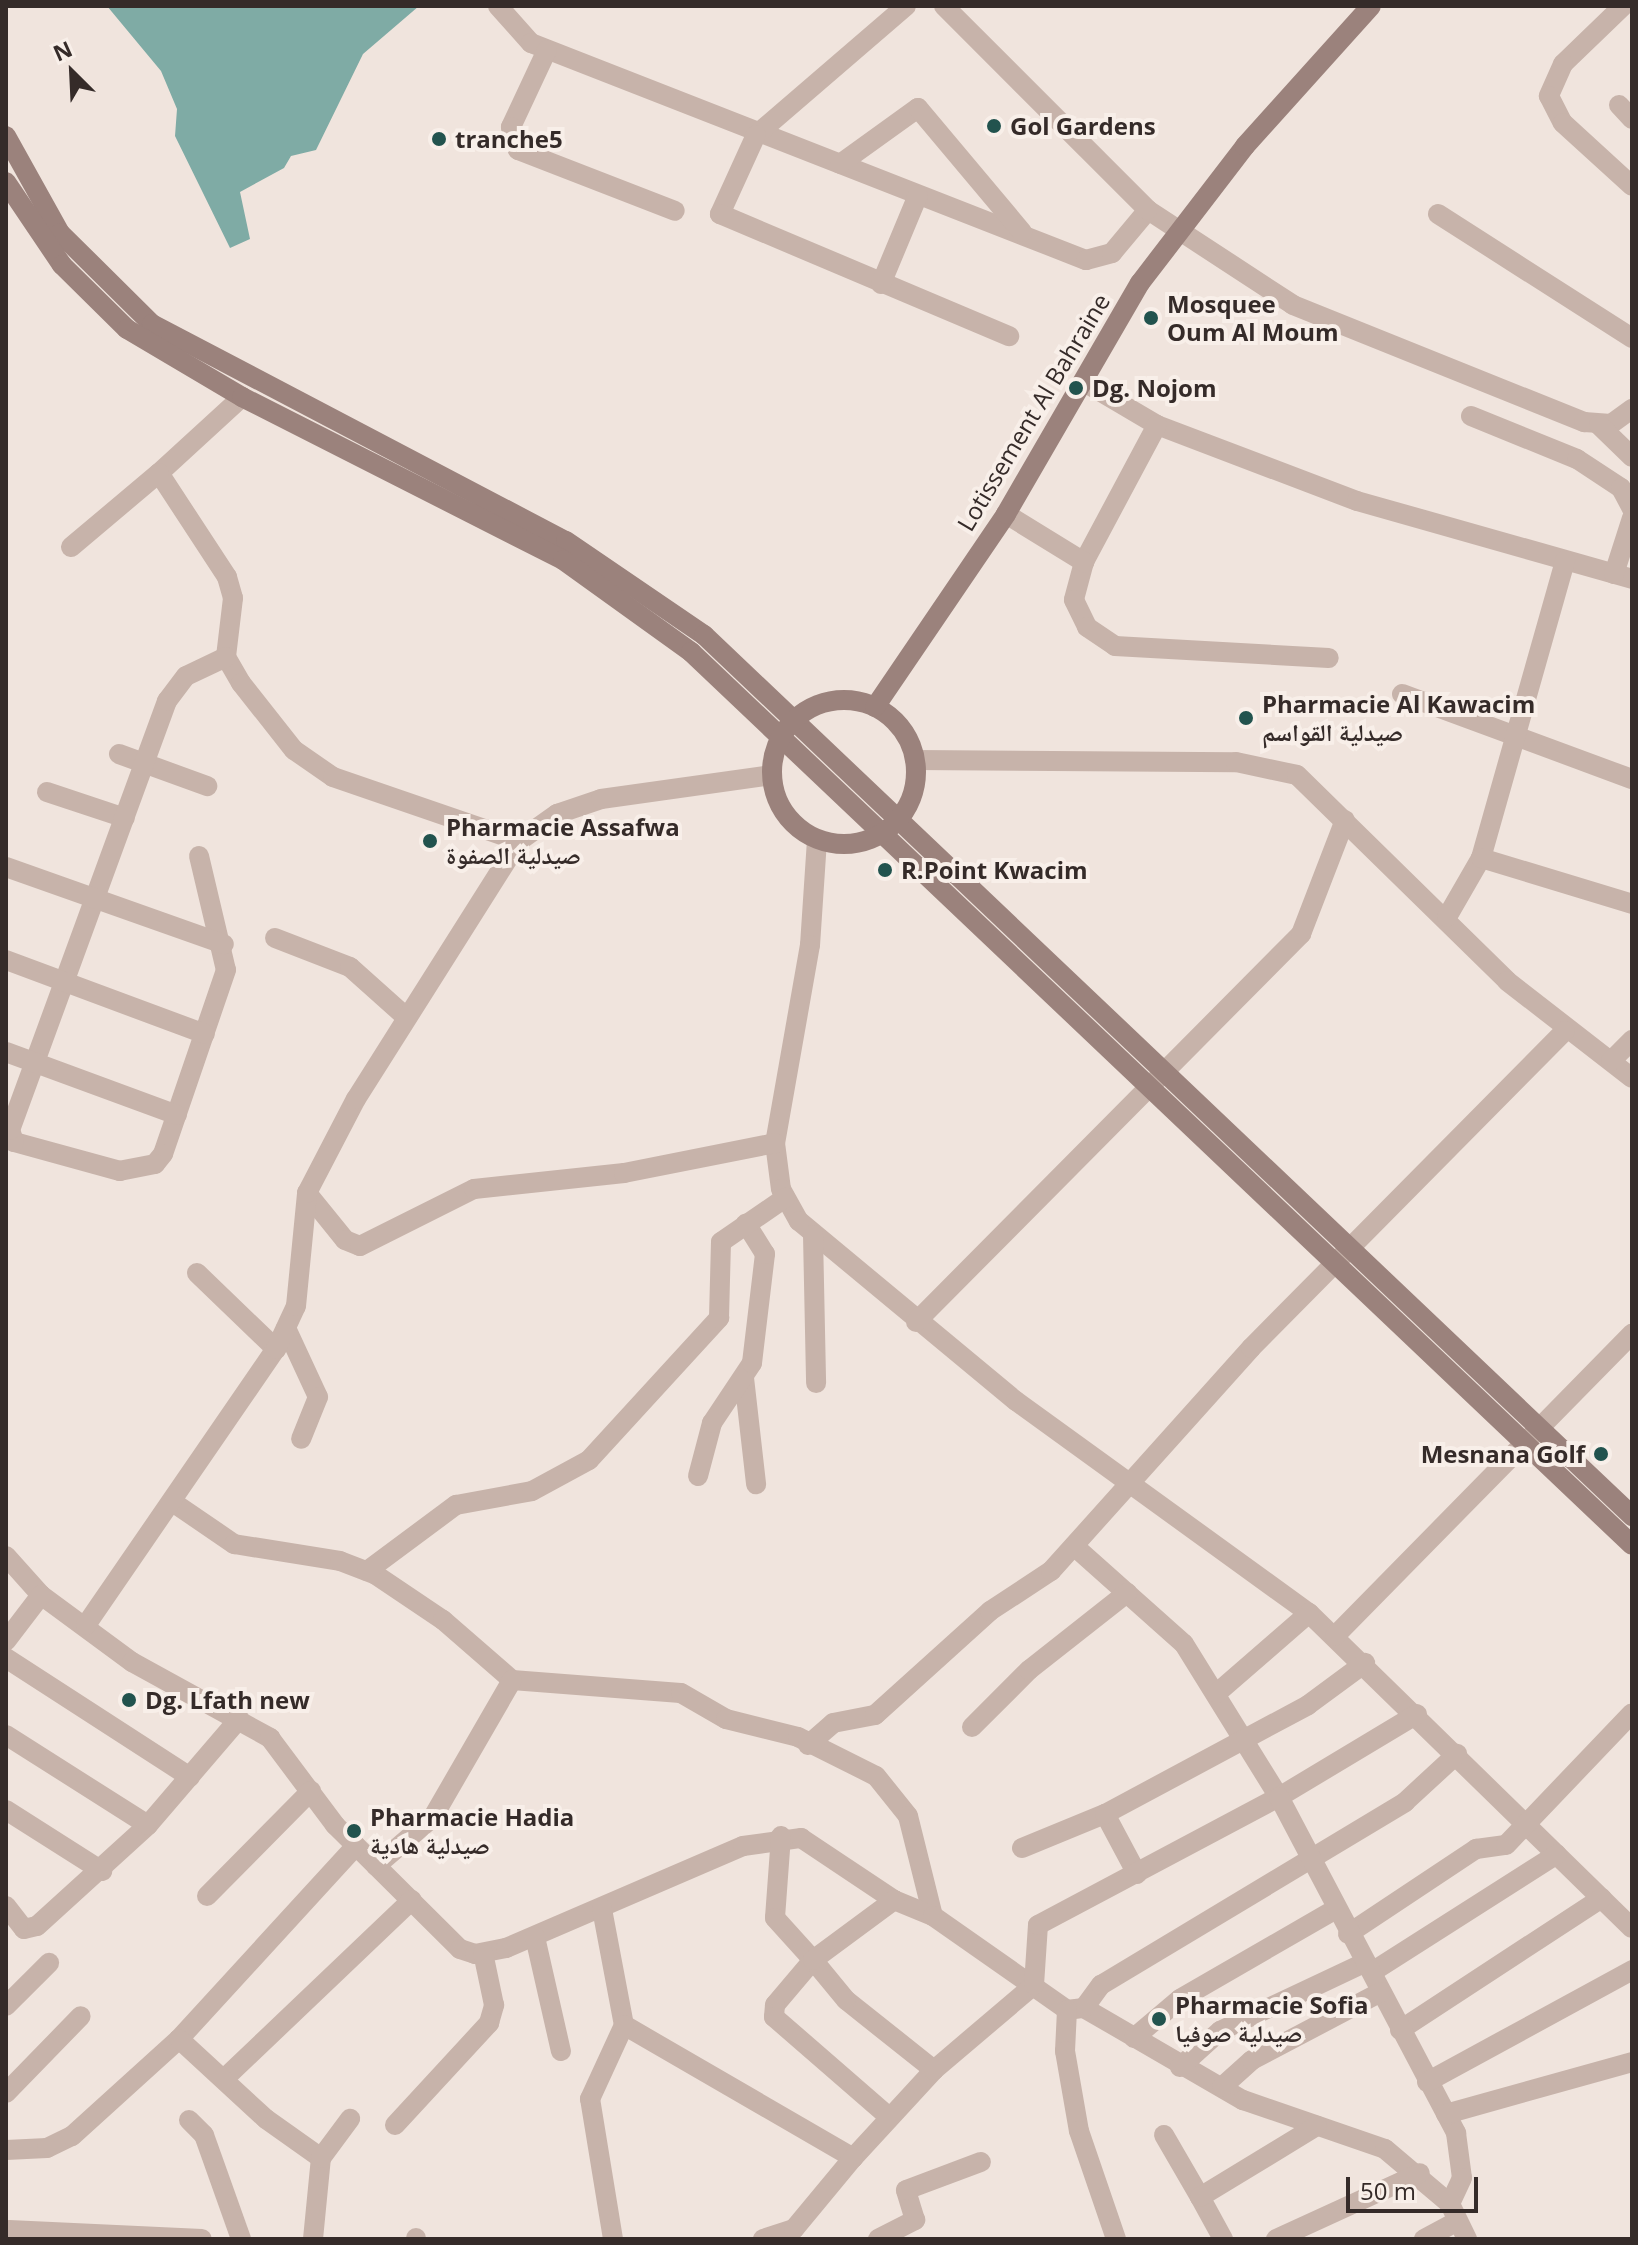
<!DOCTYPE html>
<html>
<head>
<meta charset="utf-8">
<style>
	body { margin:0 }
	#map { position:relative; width:1638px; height:2245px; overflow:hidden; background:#f0e4dd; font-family:"Open Sans","Noto Naskh Arabic",sans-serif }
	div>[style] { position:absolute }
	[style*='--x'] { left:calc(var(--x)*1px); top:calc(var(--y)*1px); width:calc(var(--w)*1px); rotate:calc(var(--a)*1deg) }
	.water>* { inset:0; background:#7faba5 }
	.street>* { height:20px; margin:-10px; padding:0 10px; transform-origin:10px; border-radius:10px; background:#c7b3aa }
	.secondary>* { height:20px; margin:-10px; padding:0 10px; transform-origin:10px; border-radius:10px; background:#9b827c }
	.secondary>.ring { margin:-10px; padding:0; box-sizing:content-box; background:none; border:20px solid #9b827c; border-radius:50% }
	.dots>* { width:22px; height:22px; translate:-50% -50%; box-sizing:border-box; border:4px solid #f8efe9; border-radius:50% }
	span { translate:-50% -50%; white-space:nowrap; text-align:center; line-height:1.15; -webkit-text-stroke:8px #f8efe9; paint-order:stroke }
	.poi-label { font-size:24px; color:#352b29; font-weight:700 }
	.left { translate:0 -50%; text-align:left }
	.right { translate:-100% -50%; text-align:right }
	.street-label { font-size:24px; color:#352b29 }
	.frame { position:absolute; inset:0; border:8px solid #352b29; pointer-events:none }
	.north { position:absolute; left:32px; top:32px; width:80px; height:80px; -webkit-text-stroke:6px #f8efe9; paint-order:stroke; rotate:336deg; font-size:22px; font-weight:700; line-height:32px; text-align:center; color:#352b29 }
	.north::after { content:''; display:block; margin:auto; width:28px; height:36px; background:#352b29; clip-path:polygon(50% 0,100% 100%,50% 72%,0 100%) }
	.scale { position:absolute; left:1346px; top:2177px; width:132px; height:36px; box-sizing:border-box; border:4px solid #352b29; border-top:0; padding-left:10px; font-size:24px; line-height:28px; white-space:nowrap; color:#352b29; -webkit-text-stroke:6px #f8efe9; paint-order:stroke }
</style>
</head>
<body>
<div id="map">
	<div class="water">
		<i style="clip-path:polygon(107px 6px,419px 6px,363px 54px,316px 150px,291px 156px,284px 168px,240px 192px,250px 239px,230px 248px,175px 136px,177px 109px,161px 71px)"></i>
	</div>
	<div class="street">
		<i style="--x:498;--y:6;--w:50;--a:48.3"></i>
		<i style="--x:531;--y:43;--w:596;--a:21.36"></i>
		<i style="--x:1086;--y:260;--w:27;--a:-15"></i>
		<i style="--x:1112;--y:253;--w:56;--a:-50.1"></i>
		<i style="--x:1148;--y:210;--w:173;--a:33.2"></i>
		<i style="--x:1293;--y:305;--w:314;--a:21.9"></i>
		<i style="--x:1584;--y:422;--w:27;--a:4"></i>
		<i style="--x:1611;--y:424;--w:26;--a:-36"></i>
		<i style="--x:906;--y:6;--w:198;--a:139.3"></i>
		<i style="--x:756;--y:135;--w:87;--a:114.5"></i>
		<i style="--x:720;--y:214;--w:314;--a:22.9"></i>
		<i style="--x:944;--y:6;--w:288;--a:45"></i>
		<i style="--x:1623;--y:6;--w:83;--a:136"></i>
		<i style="--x:1563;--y:64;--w:35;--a:114"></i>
		<i style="--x:1549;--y:96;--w:30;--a:63"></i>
		<i style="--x:1563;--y:123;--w:93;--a:42.4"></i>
		<i style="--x:547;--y:50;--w:85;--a:115.1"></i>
		<i style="--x:511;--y:127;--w:24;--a:73"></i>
		<i style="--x:518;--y:150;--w:168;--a:21.2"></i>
		<i style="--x:1619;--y:105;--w:19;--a:47"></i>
		<i style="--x:840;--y:164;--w:96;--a:-35.7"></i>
		<i style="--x:918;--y:108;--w:162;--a:50"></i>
		<i style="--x:1438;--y:214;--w:230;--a:32.6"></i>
		<i style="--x:881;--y:284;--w:96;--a:-67.4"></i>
		<i style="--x:1084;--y:382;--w:85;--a:30.5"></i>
		<i style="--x:1157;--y:425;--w:214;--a:20.8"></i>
		<i style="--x:1357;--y:501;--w:286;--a:15.8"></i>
		<i style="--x:242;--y:397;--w:113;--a:137.5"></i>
		<i style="--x:159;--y:473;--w:124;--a:56.8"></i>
		<i style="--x:227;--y:577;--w:22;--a:74"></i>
		<i style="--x:233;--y:598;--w:59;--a:96.8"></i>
		<i style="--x:226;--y:657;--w:30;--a:60"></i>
		<i style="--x:241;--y:683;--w:85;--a:51.7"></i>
		<i style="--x:294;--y:750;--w:47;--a:34.7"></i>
		<i style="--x:333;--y:777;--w:197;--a:19"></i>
		<i style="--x:1471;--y:416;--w:114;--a:22.1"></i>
		<i style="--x:1577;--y:459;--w:53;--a:33.4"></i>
		<i style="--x:1621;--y:488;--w:24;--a:62"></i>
		<i style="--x:1157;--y:425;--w:155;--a:118.1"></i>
		<i style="--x:1084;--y:562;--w:39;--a:105"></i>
		<i style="--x:1074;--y:600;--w:30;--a:64"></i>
		<i style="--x:1087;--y:627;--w:34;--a:34"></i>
		<i style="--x:1115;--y:646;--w:214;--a:3.2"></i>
		<i style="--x:1599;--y:425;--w:46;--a:44.1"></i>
		<i style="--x:1006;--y:514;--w:92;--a:31.6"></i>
		<i style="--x:71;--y:547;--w:115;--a:-40.1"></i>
		<i style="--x:1614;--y:574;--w:59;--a:-72.2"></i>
		<i style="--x:1402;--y:694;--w:245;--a:20.3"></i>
		<i style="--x:119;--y:754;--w:94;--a:20"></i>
		<i style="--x:915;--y:760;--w:321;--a:0.4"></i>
		<i style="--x:1236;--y:762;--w:62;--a:12"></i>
		<i style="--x:1297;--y:775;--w:294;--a:44.4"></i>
		<i style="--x:1507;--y:981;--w:158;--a:37.8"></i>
		<i style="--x:47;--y:792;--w:82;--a:18.4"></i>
		<i style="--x:817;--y:840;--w:105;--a:93.8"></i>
		<i style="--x:810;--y:945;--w:201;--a:100"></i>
		<i style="--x:775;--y:1143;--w:46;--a:82.6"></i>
		<i style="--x:781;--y:1189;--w:37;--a:61"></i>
		<i style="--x:799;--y:1221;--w:282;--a:39.7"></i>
		<i style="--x:1016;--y:1401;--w:362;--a:35.9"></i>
		<i style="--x:1309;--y:1613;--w:451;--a:44.3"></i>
		<i style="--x:199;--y:856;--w:117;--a:76.7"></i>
		<i style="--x:226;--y:970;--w:194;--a:108.9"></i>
		<i style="--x:163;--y:1154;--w:13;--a:129"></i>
		<i style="--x:155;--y:1164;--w:36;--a:169"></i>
		<i style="--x:120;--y:1171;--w:110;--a:-164.7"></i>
		<i style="--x:14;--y:1142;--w:13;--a:-108"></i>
		<i style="--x:10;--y:1130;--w:457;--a:-69.9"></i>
		<i style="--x:167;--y:701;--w:31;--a:-53"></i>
		<i style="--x:186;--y:676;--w:44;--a:-25.4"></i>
		<i style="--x:1481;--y:858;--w:309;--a:-74.2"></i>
		<i style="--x:6;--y:867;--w:231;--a:19.5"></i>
		<i style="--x:1447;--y:917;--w:68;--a:-60"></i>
		<i style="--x:1481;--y:858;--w:158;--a:16.9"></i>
		<i style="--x:275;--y:938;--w:80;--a:21.1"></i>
		<i style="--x:350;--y:967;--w:75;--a:41.8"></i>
		<i style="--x:6;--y:960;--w:212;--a:20.4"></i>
		<i style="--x:6;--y:1052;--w:182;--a:20.2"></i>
		<i style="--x:1611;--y:1061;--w:30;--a:-45"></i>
		<i style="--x:307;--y:1193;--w:60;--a:51"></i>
		<i style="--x:345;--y:1240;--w:16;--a:22"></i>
		<i style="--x:360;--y:1246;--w:127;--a:-26.6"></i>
		<i style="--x:474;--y:1189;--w:151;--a:-6.1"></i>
		<i style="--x:624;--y:1173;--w:154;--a:-11.2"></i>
		<i style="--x:813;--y:1235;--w:148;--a:88.8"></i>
		<i style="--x:197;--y:1273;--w:110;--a:43.9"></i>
		<i style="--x:916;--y:1322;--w:547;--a:-45.22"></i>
		<i style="--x:1301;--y:934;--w:122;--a:-68.9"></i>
		<i style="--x:286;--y:1328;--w:76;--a:65.1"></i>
		<i style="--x:318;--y:1397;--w:45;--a:112"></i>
		<i style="--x:744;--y:1378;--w:107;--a:83.5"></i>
		<i style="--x:698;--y:1476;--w:55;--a:-75.2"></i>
		<i style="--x:712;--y:1423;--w:72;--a:-56.3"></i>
		<i style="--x:752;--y:1363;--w:110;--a:-83.2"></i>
		<i style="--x:765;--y:1254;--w:36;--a:-122"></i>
		<i style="--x:174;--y:1503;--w:73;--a:34.3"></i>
		<i style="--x:234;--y:1544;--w:107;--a:9.1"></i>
		<i style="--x:340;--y:1561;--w:39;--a:21"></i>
		<i style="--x:376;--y:1575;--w:81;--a:33.9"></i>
		<i style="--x:443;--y:1620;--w:91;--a:41"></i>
		<i style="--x:512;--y:1680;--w:169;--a:4.4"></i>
		<i style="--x:681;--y:1693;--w:52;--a:30"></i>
		<i style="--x:726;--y:1719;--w:74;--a:14"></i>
		<i style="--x:798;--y:1737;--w:87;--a:26.6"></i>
		<i style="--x:876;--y:1776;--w:51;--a:51.3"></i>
		<i style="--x:908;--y:1816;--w:103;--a:76"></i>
		<i style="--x:1074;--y:1546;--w:147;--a:41.7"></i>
		<i style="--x:1184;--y:1644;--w:180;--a:58.2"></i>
		<i style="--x:1279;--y:1797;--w:161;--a:-31"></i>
		<i style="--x:6;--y:1556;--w:52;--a:48.1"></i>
		<i style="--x:41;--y:1595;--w:113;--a:36.4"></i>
		<i style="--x:132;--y:1662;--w:158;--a:28.8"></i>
		<i style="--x:270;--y:1738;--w:109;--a:53.2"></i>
		<i style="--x:335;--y:1825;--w:176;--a:44.8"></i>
		<i style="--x:460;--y:1949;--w:16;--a:18"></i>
		<i style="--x:475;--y:1954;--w:32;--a:-11"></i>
		<i style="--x:506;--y:1948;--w:258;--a:-23.3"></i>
		<i style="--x:743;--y:1846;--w:59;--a:-7.9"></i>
		<i style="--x:801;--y:1838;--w:112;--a:33.7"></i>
		<i style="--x:894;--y:1900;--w:42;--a:22.3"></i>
		<i style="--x:933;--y:1916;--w:164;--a:35"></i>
		<i style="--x:1067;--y:2010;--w:17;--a:-7"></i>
		<i style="--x:1084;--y:2008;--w:184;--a:30.1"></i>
		<i style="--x:1243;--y:2100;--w:150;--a:19"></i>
		<i style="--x:1385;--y:2149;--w:85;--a:40.2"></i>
		<i style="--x:1450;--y:2204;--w:39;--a:64"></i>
		<i style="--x:367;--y:1571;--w:111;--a:-36.6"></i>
		<i style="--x:456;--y:1505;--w:77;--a:-10.4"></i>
		<i style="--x:532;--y:1491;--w:65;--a:-28.5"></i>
		<i style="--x:589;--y:1460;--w:193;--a:-47.5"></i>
		<i style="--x:719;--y:1318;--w:76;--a:-88.5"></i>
		<i style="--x:721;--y:1242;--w:78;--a:-34.5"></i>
		<i style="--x:86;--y:1625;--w:335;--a:-55.5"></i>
		<i style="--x:276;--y:1349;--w:47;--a:-65.1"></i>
		<i style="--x:296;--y:1306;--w:114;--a:-84.4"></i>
		<i style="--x:307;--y:1193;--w:106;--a:-62.5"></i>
		<i style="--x:356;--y:1099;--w:305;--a:-57.7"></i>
		<i style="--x:519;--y:841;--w:47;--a:-35.4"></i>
		<i style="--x:557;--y:814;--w:46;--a:-18.8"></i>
		<i style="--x:601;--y:799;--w:172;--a:-8"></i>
		<i style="--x:1335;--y:1636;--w:424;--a:-45.5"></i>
		<i style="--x:6;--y:1641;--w:58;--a:-52.7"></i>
		<i style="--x:6;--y:1658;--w:219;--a:32.9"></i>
		<i style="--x:1217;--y:1693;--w:122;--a:-41"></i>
		<i style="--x:972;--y:1727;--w:81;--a:-45"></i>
		<i style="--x:1029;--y:1670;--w:125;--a:-38.2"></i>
		<i style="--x:6;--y:1735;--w:168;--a:32.4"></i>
		<i style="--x:808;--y:1745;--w:33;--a:-41"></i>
		<i style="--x:833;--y:1723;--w:43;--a:-10.8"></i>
		<i style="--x:875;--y:1715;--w:155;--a:-42.1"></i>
		<i style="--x:990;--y:1611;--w:73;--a:-33.3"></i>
		<i style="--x:1051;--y:1571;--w:300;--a:-48.1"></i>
		<i style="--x:1251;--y:1348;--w:446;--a:-45.3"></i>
		<i style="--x:6;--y:1810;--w:114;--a:32.4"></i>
		<i style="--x:1105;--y:1814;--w:68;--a:61.9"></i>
		<i style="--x:781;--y:1836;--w:82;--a:94.2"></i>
		<i style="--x:775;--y:1918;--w:57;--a:47.9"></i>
		<i style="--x:813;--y:1960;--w:59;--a:130.2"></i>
		<i style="--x:775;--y:2005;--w:12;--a:95"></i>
		<i style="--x:774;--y:2017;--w:151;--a:41"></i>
		<i style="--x:1022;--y:1848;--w:90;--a:-22.3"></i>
		<i style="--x:1105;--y:1814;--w:230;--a:-28.2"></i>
		<i style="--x:1308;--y:1705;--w:71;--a:-36.4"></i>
		<i style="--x:376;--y:1866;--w:75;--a:-40.7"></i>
		<i style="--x:433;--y:1817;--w:158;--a:-60"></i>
		<i style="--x:207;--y:1896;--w:148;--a:-45.3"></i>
		<i style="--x:6;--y:1906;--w:29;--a:52"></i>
		<i style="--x:24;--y:1929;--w:13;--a:-13"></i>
		<i style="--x:37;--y:1926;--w:150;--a:-42.3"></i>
		<i style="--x:148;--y:1825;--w:140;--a:-49.4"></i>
		<i style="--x:602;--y:1909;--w:118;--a:79.3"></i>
		<i style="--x:624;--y:2025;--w:265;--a:30.1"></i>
		<i style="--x:853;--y:2158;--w:120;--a:-47.4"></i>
		<i style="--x:934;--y:2070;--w:112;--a:-141.5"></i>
		<i style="--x:846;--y:2000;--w:52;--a:-129.5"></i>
		<i style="--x:813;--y:1960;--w:101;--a:-36.5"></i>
		<i style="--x:1348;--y:1934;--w:154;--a:-33.6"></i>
		<i style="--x:1476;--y:1849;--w:30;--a:-8"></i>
		<i style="--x:1506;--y:1845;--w:182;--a:-46.3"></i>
		<i style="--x:535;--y:1937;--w:117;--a:77.2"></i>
		<i style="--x:1372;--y:1972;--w:219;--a:-32.5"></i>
		<i style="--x:6;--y:2006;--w:61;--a:-45"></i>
		<i style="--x:1084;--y:2008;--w:29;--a:-54"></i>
		<i style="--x:1101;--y:1985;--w:355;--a:-31"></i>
		<i style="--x:1405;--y:1802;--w:71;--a:-42.7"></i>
		<i style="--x:1067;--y:2010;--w:41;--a:92.8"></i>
		<i style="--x:1065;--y:2051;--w:81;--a:80.1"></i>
		<i style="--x:1079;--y:2131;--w:114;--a:71.1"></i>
		<i style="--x:1400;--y:2030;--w:241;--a:-33.2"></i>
		<i style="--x:1134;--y:2038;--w:60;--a:-40.3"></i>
		<i style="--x:1180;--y:1999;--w:180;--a:-30"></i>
		<i style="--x:179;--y:2039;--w:262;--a:-47.5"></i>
		<i style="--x:1180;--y:2067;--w:54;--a:-42"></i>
		<i style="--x:1220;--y:2031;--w:161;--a:-25.3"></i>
		<i style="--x:934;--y:2070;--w:131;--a:-40.4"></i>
		<i style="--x:1034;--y:1985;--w:60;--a:-86.2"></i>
		<i style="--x:1038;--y:1925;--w:273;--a:-28"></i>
		<i style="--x:1279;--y:1797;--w:380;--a:62.2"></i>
		<i style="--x:1456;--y:2133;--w:45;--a:82.4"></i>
		<i style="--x:1462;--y:2178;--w:29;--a:115"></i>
		<i style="--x:225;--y:2078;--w:258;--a:-43.6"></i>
		<i style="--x:1427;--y:2082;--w:234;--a:-28.6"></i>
		<i style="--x:1222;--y:2087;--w:40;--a:-42"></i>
		<i style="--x:1252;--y:2060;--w:146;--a:-27.8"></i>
		<i style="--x:6;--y:2093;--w:107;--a:-45.8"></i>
		<i style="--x:1446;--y:2114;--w:193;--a:-15.6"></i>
		<i style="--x:189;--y:2120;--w:21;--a:45"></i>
		<i style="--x:204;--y:2135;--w:110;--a:70.4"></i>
		<i style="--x:395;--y:2125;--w:139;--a:-47.3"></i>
		<i style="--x:489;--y:2023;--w:19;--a:-74"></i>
		<i style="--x:494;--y:2005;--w:53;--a:-101.9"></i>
		<i style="--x:1164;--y:2135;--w:72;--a:59.9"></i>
		<i style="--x:6;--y:2150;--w:41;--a:-2.8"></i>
		<i style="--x:47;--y:2148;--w:28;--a:-26"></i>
		<i style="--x:72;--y:2136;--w:144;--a:-42.2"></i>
		<i style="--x:179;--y:2039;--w:118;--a:42.6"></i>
		<i style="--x:266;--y:2119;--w:67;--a:35.3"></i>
		<i style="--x:9;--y:2230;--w:193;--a:2.7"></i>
		<i style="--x:313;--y:2239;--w:81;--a:-84.4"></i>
		<i style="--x:321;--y:2158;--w:49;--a:-53.4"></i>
		<i style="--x:416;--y:2239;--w:1;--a:-90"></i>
		<i style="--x:613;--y:2239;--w:142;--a:-99.3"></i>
		<i style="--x:590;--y:2099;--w:81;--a:-65.3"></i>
		<i style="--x:763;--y:2239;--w:33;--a:-18"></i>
		<i style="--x:794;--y:2229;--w:92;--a:-50.3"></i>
		<i style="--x:878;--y:2239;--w:42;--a:-27.2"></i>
		<i style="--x:915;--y:2220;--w:31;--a:-107"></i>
		<i style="--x:906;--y:2190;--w:80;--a:-20.5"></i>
		<i style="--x:1223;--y:2239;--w:48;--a:-118.7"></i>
		<i style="--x:1200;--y:2197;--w:137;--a:-31.3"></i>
		<i style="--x:1276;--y:2239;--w:158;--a:-24.6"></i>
		<i style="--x:1424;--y:2239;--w:38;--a:-28"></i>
	</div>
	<div class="secondary">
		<i style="--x:6;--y:136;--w:111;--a:60.9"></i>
		<i style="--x:60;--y:233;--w:129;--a:44.7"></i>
		<i style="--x:152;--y:324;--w:467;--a:27.7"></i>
		<i style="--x:566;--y:541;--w:167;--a:34.3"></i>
		<i style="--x:704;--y:635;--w:1280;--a:43.51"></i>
		<i style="--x:6;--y:182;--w:100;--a:56"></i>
		<i style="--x:62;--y:265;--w:91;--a:44.6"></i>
		<i style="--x:127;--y:329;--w:134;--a:30.6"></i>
		<i style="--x:242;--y:397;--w:360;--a:26.9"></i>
		<i style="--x:563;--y:560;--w:158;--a:35.7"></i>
		<i style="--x:691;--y:652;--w:1297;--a:43.5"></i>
		<i class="ring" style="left:772px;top:700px;width:124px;height:124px"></i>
		<i style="--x:875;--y:707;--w:233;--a:-55.8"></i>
		<i style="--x:1006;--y:514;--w:267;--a:-59.9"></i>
		<i style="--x:1140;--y:283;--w:173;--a:-52.5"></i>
		<i style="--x:1245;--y:146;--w:188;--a:-48"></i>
	</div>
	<div class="dots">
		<i style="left:994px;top:126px;background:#22534e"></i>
		<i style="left:439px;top:139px;background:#22534e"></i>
		<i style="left:1151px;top:318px;background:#22534e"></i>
		<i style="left:1076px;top:388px;background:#22534e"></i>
		<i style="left:1246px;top:718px;background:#22534e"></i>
		<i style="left:430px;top:841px;background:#22534e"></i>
		<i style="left:885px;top:870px;background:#22534e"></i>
		<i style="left:1601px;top:1454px;background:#22534e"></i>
		<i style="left:129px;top:1700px;background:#22534e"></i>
		<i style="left:354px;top:1831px;background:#22534e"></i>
		<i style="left:1159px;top:2019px;background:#22534e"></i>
	</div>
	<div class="poi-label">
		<span class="left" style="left:1010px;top:126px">Gol Gardens</span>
		<span class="left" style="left:455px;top:139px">tranche5</span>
		<span class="left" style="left:1167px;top:318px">Mosquee<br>Oum Al Moum</span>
		<span class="left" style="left:1092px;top:388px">Dg. Nojom</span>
		<span class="left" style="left:1262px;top:718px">Pharmacie Al Kawacim<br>صيدلية القواسم</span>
		<span class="left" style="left:446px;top:841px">Pharmacie Assafwa<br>صيدلية الصفوة</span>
		<span class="left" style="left:901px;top:870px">R.Point Kwacim</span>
		<span class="right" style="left:1585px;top:1454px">Mesnana Golf</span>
		<span class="left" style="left:145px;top:1700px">Dg. Lfath new</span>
		<span class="left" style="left:370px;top:1831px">Pharmacie Hadia<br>صيدلية هادية</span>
		<span class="left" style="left:1175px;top:2019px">Pharmacie Sofia<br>صيدلية صوفيا</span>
	</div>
	<div class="street-label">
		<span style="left:1033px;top:412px;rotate:-59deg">Lotissement Al Bahraine</span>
	</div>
	<div class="frame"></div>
	<div class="north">N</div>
	<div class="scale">50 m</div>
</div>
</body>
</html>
